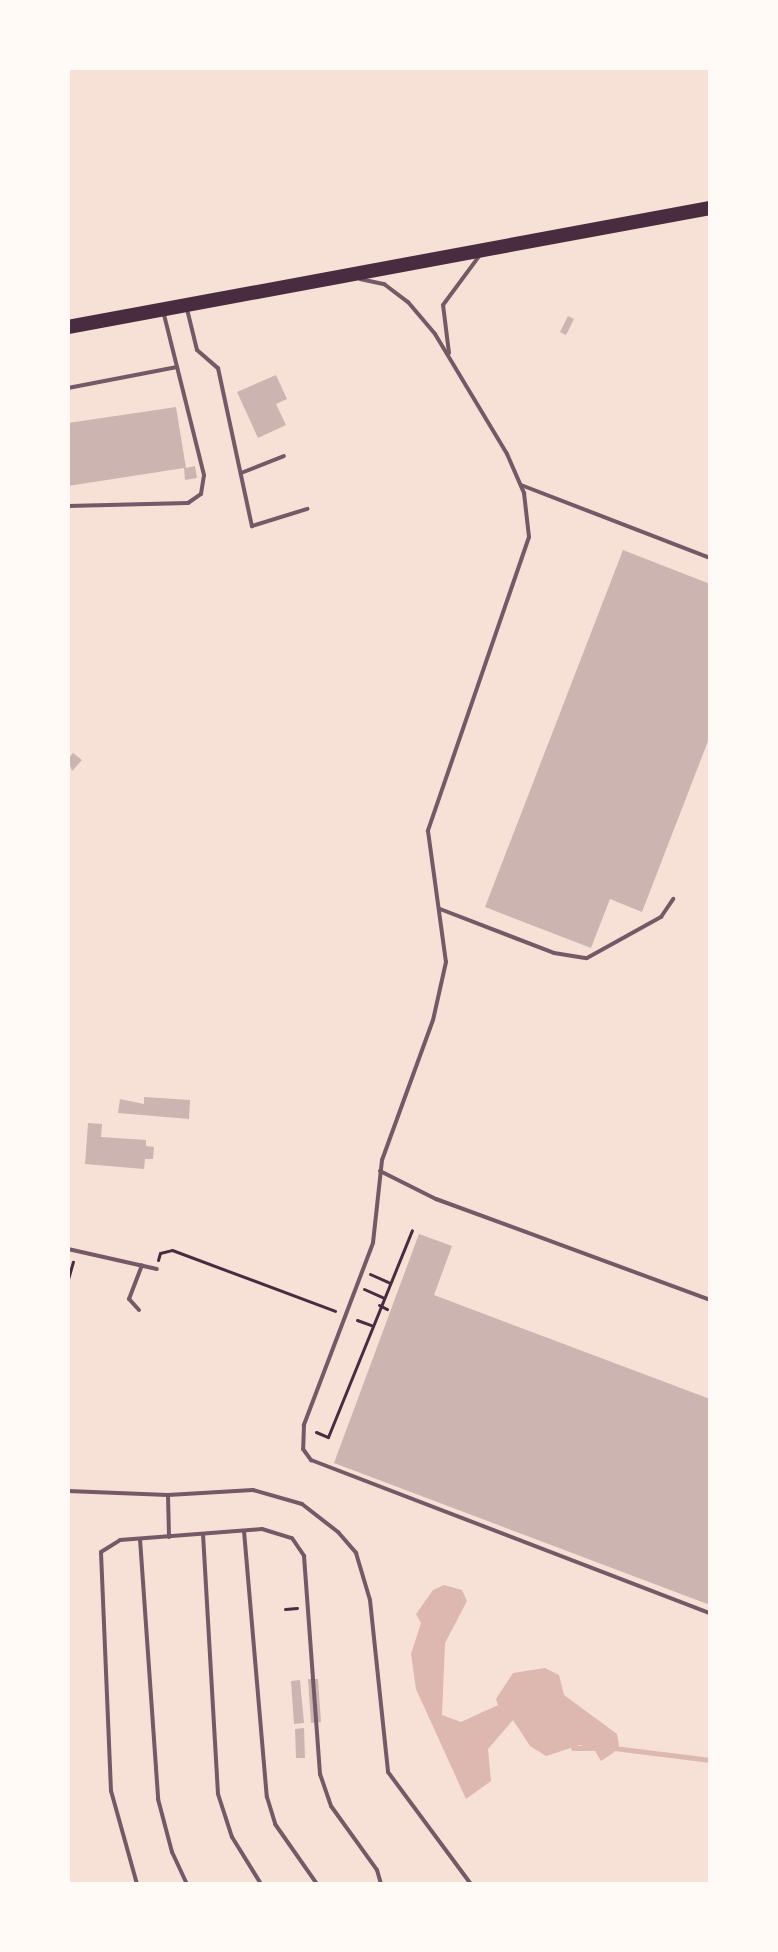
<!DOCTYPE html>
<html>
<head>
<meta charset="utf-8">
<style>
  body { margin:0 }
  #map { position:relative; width:778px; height:1952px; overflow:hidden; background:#f7e1d7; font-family:"Fira Sans Condensed",sans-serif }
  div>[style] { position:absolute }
  .water>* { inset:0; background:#dcb8b0 }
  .stream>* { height:5px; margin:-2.5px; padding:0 2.5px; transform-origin:2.5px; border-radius:2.5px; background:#dcb8b0 }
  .building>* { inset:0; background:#ccb4b1 }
  .path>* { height:3px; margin:-1.5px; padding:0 1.5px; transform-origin:1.5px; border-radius:1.5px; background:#4a2c40 }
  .service>* { height:4px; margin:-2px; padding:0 2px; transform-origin:2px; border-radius:2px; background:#755966 }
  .primary>* { height:14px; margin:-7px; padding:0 7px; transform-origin:7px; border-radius:7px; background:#4a2c40 }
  span { translate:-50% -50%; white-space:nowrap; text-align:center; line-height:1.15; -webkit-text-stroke:6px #fffaf5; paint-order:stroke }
  .frame { position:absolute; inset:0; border:70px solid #fffaf5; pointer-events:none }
</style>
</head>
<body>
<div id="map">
  <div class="water">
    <div style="clip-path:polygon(444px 1585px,462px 1590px,467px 1601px,445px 1643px,442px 1715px,461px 1722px,498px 1705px,496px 1699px,513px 1673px,545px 1668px,559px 1675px,564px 1695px,617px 1734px,619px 1745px,613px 1753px,601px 1761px,595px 1751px,580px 1745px,546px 1756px,530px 1746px,513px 1720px,488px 1749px,491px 1781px,466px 1799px,416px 1689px,411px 1654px,421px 1623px,416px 1614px,433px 1590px)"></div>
  </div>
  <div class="stream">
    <div style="left:573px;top:1748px;width:19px"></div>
    <div style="left:614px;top:1748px;width:97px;rotate:7.1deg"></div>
  </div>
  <div class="building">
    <div style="clip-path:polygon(568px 316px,574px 319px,566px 335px,560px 332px)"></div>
    <div style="clip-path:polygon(276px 375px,287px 399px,276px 404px,286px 425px,258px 438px,237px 392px)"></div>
    <div style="clip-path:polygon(176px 407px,186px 468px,195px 466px,197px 478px,185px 480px,184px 468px,68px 486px,68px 423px)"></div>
    <div style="clip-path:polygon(623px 550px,710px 584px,710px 736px,642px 912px,610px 899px,591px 948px,485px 907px)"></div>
    <div style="clip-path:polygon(73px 753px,82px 760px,72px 771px,68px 759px)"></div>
    <div style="clip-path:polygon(144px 1097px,190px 1100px,189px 1119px,118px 1113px,120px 1099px,144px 1104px)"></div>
    <div style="clip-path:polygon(88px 1123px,102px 1124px,101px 1137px,146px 1140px,146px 1146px,154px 1147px,153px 1159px,145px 1159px,144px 1169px,85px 1164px)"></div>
    <div style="clip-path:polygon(419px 1234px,452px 1246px,434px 1295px,710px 1399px,710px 1605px,334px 1463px)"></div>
    <div style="clip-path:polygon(308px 1679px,318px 1679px,321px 1722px,311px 1723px)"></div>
    <div style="clip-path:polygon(300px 1680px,304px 1723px,294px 1724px,291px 1681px)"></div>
    <div style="clip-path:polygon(304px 1728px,305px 1758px,296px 1758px,295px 1729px)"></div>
  </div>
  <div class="path">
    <div style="left:158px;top:1260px;width:7px;rotate:-74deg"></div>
    <div style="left:160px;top:1253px;width:12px;rotate:-14deg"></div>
    <div style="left:172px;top:1250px;width:174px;rotate:20.5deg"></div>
    <div style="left:370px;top:1274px;width:20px;rotate:24deg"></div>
    <div style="left:68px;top:1279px;width:18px;rotate:-74deg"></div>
    <div style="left:364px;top:1289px;width:20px;rotate:24deg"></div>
    <div style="left:379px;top:1305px;width:9px;rotate:27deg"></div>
    <div style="left:357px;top:1320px;width:15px;rotate:20deg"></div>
    <div style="left:316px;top:1432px;width:13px;rotate:23deg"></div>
    <div style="left:328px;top:1437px;width:223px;rotate:-67.9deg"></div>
    <div style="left:285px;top:1609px;width:12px;rotate:-5deg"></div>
  </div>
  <div class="service">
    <div style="left:360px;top:279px;width:25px;rotate:12deg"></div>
    <div style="left:384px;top:284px;width:30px;rotate:37deg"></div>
    <div style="left:408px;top:302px;width:42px;rotate:49.8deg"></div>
    <div style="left:435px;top:334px;width:140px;rotate:59deg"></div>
    <div style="left:507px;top:454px;width:43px;rotate:66.4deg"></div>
    <div style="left:524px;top:493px;width:44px;rotate:83.5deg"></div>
    <div style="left:529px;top:537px;width:311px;rotate:109deg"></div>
    <div style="left:428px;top:831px;width:132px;rotate:82.2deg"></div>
    <div style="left:446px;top:962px;width:59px;rotate:102.6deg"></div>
    <div style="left:433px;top:1020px;width:149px;rotate:110deg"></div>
    <div style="left:382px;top:1160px;width:83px;rotate:96.2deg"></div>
    <div style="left:373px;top:1243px;width:195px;rotate:110.8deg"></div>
    <div style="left:304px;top:1425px;width:24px;rotate:92deg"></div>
    <div style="left:303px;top:1449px;width:14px;rotate:54deg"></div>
    <div style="left:311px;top:1460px;width:427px;rotate:21deg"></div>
    <div style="left:187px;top:309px;width:42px;rotate:76.3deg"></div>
    <div style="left:197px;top:350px;width:28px;rotate:41deg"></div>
    <div style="left:218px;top:368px;width:162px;rotate:77.9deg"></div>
    <div style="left:252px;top:526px;width:58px;rotate:-17.2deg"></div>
    <div style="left:449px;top:353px;width:48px;rotate:-97.1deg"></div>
    <div style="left:443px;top:305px;width:62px;rotate:-53.5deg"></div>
    <div style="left:68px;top:388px;width:111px;rotate:-10.9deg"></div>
    <div style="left:241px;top:473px;width:46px;rotate:-21.6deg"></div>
    <div style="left:521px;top:485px;width:203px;rotate:21.1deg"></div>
    <div style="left:68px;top:506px;width:120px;rotate:-1.4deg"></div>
    <div style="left:188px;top:503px;width:16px;rotate:-35deg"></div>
    <div style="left:201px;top:494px;width:19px;rotate:-81deg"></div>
    <div style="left:204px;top:475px;width:165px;rotate:-104deg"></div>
    <div style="left:440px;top:909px;width:122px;rotate:21.1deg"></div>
    <div style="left:554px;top:953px;width:33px;rotate:9deg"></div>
    <div style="left:587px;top:958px;width:85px;rotate:-29deg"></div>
    <div style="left:661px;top:917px;width:22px;rotate:-56deg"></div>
    <div style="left:380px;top:1171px;width:63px;rotate:26.6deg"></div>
    <div style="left:436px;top:1199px;width:292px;rotate:20.2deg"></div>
    <div style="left:68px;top:1249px;width:91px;rotate:12.7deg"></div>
    <div style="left:139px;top:1310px;width:15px;rotate:-132deg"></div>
    <div style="left:129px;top:1299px;width:36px;rotate:-69deg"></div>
    <div style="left:68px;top:1491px;width:100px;rotate:2.3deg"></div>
    <div style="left:168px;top:1495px;width:85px;rotate:-3.4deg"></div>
    <div style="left:253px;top:1490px;width:51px;rotate:15.9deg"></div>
    <div style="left:302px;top:1504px;width:46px;rotate:37.9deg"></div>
    <div style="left:338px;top:1532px;width:28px;rotate:49deg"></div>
    <div style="left:356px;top:1553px;width:49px;rotate:73.4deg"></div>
    <div style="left:370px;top:1600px;width:173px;rotate:84deg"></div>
    <div style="left:388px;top:1772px;width:139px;rotate:53.5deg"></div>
    <div style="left:168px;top:1495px;width:42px;rotate:88.6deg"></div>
    <div style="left:244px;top:1531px;width:267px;rotate:85.1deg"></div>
    <div style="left:267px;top:1797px;width:28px;rotate:73deg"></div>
    <div style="left:275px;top:1824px;width:73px;rotate:55deg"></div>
    <div style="left:203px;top:1534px;width:260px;rotate:86.7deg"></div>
    <div style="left:218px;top:1794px;width:45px;rotate:72deg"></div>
    <div style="left:232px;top:1837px;width:55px;rotate:58.3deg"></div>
    <div style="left:140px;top:1539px;width:261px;rotate:86deg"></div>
    <div style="left:158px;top:1799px;width:55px;rotate:75.2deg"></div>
    <div style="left:172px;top:1852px;width:35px;rotate:65deg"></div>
    <div style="left:137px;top:1884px;width:97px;rotate:-105.6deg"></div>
    <div style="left:111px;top:1791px;width:239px;rotate:-92.4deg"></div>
    <div style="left:101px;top:1552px;width:22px;rotate:-32deg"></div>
    <div style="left:120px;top:1540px;width:142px;rotate:-4.4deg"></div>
    <div style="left:262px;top:1529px;width:31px;rotate:17deg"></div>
    <div style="left:292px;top:1538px;width:22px;rotate:56deg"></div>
    <div style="left:304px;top:1556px;width:219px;rotate:85.8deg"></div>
    <div style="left:320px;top:1774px;width:34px;rotate:71deg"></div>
    <div style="left:331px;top:1806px;width:79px;rotate:54.3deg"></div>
    <div style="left:377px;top:1870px;width:15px;rotate:74deg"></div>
  </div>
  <div class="primary">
    <div style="left:68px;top:327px;width:653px;rotate:-10.5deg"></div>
  </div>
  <div class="frame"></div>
</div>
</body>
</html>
